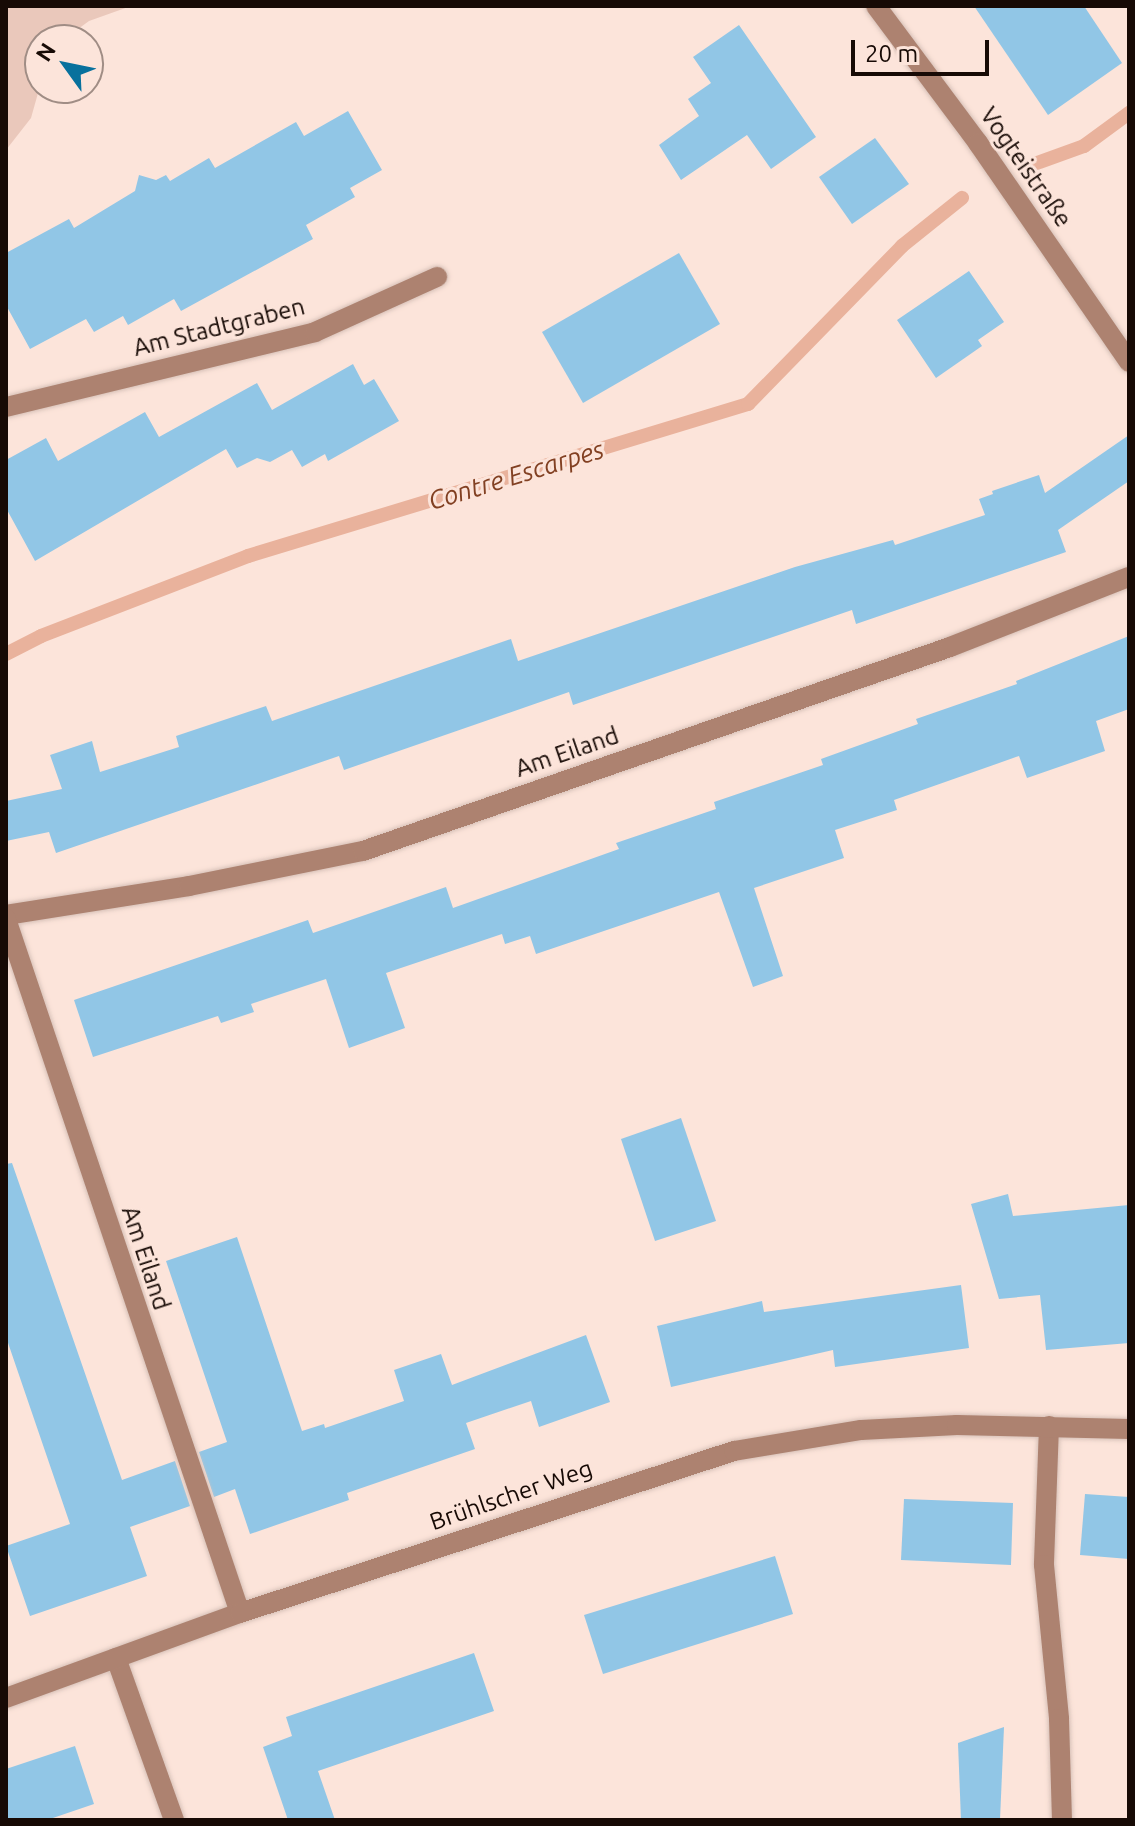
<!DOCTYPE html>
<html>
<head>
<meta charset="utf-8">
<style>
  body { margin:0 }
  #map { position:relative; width:1135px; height:1826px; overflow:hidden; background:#fce4da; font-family:Ubuntu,sans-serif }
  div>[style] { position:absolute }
  .green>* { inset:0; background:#eac8bb }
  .stream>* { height:14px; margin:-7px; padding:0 7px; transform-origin:7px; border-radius:7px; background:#e9b29c }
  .building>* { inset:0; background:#91c6e6 }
  .roads { filter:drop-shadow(0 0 2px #d7c1b8) drop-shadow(0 0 2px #d7c1b8) }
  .minor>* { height:20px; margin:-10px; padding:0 10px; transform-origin:10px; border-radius:10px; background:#ad8270 }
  span { translate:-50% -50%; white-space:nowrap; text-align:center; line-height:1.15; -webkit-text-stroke:6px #fce4da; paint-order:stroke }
  .street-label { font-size:24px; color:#170a05 }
  .water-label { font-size:26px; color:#824022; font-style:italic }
  .frame { position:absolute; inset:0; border:8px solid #170a05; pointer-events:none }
  .north { position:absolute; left:24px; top:24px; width:80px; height:80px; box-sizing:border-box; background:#fce4da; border:2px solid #a08d85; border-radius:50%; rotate:303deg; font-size:22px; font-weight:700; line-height:32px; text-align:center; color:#170a05 }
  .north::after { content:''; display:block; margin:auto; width:28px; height:36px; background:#08719d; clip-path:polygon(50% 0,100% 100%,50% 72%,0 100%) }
  .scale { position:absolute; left:851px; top:40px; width:138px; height:36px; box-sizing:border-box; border:4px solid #170a05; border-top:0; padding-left:10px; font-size:24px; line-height:28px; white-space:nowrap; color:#170a05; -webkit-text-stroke:6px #fce4da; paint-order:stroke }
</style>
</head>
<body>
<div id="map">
  <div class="green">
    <div style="clip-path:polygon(6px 6px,131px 6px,89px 21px,63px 40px,40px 40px,40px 86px,31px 118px,6px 150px)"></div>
  </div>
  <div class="stream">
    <div style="left:1037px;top:163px;width:50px;rotate:-19.9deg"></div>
    <div style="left:1084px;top:146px;width:56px;rotate:-36.3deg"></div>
    <div style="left:6px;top:654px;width:39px;rotate:-27deg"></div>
    <div style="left:41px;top:636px;width:222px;rotate:-21.1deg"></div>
    <div style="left:248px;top:556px;width:523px;rotate:-16.91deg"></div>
    <div style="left:748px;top:404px;width:221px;rotate:-45.7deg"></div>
    <div style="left:902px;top:246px;width:77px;rotate:-38.7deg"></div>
  </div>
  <div class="building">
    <div style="clip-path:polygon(974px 6px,1084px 6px,1122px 63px,1048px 115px)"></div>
    <div style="clip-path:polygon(739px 25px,816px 137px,771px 169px,747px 135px,681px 180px,659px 145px,699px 116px,688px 99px,711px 83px,693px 57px)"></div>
    <div style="clip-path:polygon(348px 111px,382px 170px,350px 188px,355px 197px,306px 225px,313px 239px,181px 311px,174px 299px,128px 325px,123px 316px,94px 332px,86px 319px,30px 349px,6px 305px,6px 253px,69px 219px,74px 228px,135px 191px,139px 175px,156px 180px,166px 175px,170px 181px,209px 158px,215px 168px,296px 122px,304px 136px)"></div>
    <div style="clip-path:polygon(875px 138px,909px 184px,852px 224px,819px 177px)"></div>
    <div style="clip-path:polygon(679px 253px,720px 324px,583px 403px,542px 332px)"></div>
    <div style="clip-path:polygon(969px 271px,1004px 322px,978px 340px,982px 346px,936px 378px,897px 320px)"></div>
    <div style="clip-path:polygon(353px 364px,364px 385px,374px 379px,399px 421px,328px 461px,325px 454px,302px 467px,292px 450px,270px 462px,257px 458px,237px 468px,226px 449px,35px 561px,6px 508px,6px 460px,46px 438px,58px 461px,145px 412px,159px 437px,257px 383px,272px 410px)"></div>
    <div style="clip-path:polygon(1129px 435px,1129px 481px,1058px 530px,1066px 552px,856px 624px,852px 610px,573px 705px,569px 692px,344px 770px,339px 756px,56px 853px,49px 832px,6px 841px,6px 801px,62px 789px,50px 755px,92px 741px,100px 772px,179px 747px,176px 736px,266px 706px,272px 721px,511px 639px,518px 661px,795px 567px,893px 540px,895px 545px,985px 515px,979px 499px,993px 494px,992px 491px,1039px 475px,1045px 493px)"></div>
    <div style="clip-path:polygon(1129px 636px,1129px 709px,1096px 721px,1105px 751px,1027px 778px,1019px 756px,894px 800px,897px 810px,835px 830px,844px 858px,754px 888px,783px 976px,753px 987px,719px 892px,536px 954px,530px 936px,505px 944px,502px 934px,386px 973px,405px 1028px,349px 1048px,326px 979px,251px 1004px,254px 1012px,221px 1023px,218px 1016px,93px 1057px,74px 1000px,308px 920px,313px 933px,446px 887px,453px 908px,619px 849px,616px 843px,716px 809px,714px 802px,823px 765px,821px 759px,918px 724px,916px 719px,1017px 684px,1016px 681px)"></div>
    <div style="clip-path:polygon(681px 1118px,716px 1221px,655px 1241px,621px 1139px)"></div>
    <div style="clip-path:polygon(12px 1163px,122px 1480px,175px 1461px,190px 1506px,130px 1527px,147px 1576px,30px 1616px,6px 1546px,70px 1524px,6px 1337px,6px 1164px)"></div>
    <div style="clip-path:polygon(1008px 1194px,1013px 1216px,1129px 1205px,1129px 1343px,1046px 1350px,1040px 1295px,999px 1299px,971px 1204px)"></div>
    <div style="clip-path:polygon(237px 1237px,302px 1431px,324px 1424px,325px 1428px,404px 1401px,394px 1370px,441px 1354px,452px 1385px,586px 1335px,610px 1402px,539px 1427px,531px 1401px,466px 1423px,475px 1449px,347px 1493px,349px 1500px,250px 1534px,235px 1489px,214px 1497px,199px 1452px,227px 1442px,166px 1261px)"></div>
    <div style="clip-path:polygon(961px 1285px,969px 1348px,835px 1367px,833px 1350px,671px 1387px,657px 1326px,762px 1301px,764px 1312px)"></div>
    <div style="clip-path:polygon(1085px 1494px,1129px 1497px,1129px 1559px,1080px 1555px)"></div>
    <div style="clip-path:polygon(904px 1499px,1013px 1503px,1011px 1565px,901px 1560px)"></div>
    <div style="clip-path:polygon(775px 1556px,793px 1614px,603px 1674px,584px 1615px)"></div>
    <div style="clip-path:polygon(474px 1653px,494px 1711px,318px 1771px,335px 1820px,288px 1820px,263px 1747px,292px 1736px,286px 1717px)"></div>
    <div style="clip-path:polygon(1004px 1727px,1000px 1820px,961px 1820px,958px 1743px)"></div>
    <div style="clip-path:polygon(75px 1746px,94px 1804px,47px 1820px,6px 1820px,6px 1769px)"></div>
  </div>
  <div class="roads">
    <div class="minor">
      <div style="left:876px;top:6px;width:171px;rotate:53.3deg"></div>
      <div style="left:978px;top:143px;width:266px;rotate:55.4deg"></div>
      <div style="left:6px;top:407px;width:318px;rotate:-13.6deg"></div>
      <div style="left:315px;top:332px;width:134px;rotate:-24.3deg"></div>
      <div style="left:6px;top:915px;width:185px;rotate:-9deg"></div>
      <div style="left:189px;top:886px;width:177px;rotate:-11.4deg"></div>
      <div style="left:363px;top:851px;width:621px;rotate:-19.16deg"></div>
      <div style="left:950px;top:647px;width:192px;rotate:-21.4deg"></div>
      <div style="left:6px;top:919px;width:732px;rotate:71.37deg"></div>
      <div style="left:1049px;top:1426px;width:139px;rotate:92.1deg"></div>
      <div style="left:1044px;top:1565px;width:155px;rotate:84.4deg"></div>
      <div style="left:1059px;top:1719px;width:101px;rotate:88.3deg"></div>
      <div style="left:116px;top:1658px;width:172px;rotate:70.3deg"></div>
      <div style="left:6px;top:1698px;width:249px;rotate:-20deg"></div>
      <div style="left:240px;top:1613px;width:520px;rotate:-18.16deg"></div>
      <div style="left:734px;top:1451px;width:129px;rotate:-9.4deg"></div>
      <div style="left:861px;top:1430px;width:96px;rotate:-3deg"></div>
      <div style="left:957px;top:1425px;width:172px;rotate:1.3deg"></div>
    </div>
  </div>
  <div class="street-label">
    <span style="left:1026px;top:167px;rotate:55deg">Vogteistraße</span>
    <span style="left:219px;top:327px;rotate:-14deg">Am Stadtgraben</span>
    <span style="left:567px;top:752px;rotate:-19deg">Am Eiland</span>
    <span style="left:146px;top:1258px;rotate:72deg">Am Eiland</span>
    <span style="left:511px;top:1495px;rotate:-19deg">Brühlscher Weg</span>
  </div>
  <div class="water-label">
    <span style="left:516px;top:475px;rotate:-17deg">Contre Escarpes</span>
  </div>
  <div class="frame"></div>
  <div class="north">N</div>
  <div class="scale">20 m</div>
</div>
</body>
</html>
